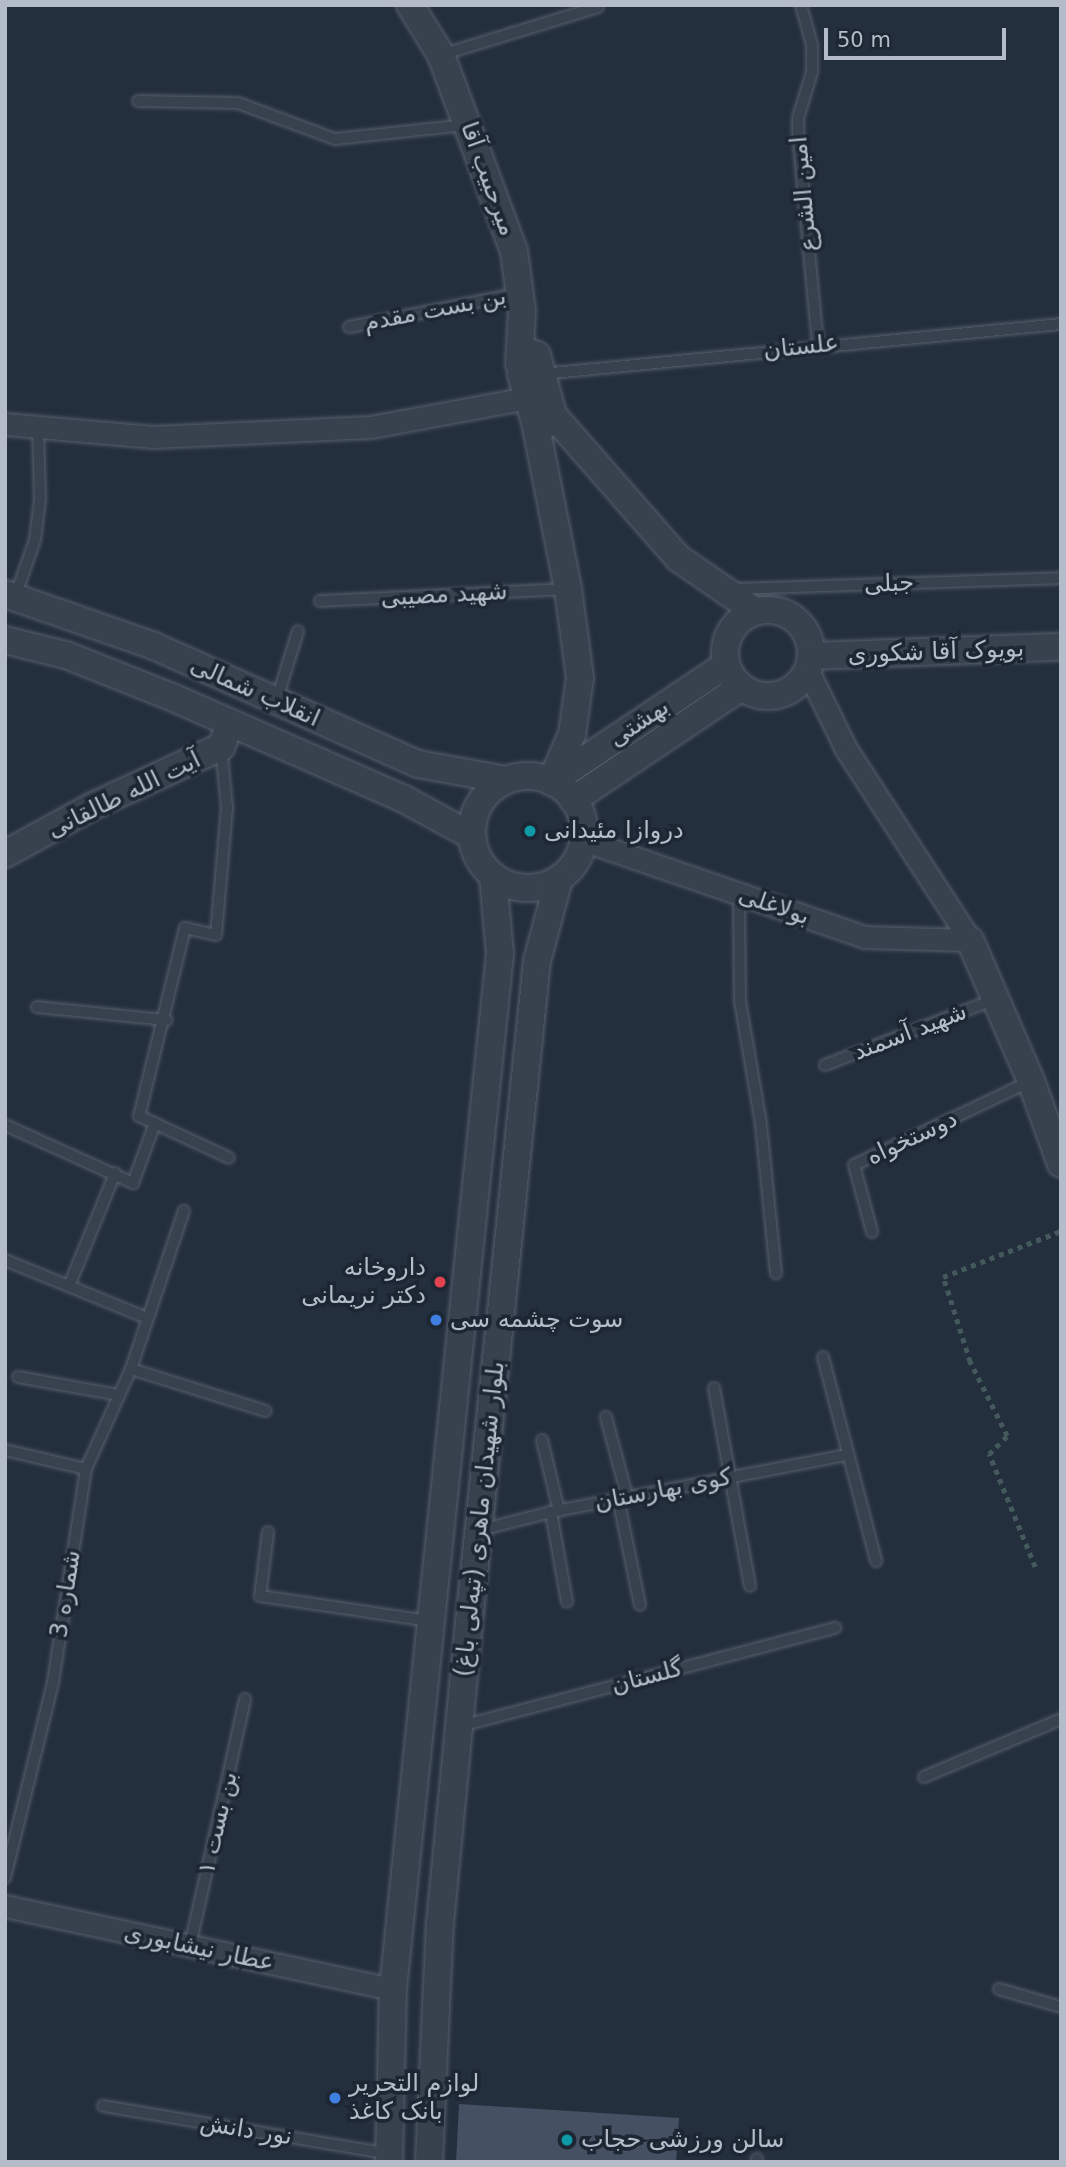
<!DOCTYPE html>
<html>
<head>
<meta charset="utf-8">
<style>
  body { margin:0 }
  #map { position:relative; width:1066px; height:2167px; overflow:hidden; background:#242f3e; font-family:"DejaVu Sans","Noto Naskh Arabic",sans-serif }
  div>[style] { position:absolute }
  .building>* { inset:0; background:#455162 }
  .path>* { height:4.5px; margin-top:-2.25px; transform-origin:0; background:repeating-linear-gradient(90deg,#44595c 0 5px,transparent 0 10px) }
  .roads { filter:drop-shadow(0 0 2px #565f6c) drop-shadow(0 0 2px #565f6c) }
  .service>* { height:10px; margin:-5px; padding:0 5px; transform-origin:5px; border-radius:5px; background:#38414e }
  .minor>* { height:21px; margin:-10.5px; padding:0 10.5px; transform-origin:10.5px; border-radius:10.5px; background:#38414e }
  .tertiary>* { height:26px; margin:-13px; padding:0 13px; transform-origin:13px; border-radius:13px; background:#38414e }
  .tertiary>.ring { margin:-13px; padding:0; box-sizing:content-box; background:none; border:26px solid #38414e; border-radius:50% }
  .dots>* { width:19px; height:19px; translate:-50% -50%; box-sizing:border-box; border:4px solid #1d2633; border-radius:50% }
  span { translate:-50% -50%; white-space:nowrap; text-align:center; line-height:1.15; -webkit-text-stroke:7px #1d2633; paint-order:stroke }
  .street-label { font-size:24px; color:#b4bcc9 }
  .poi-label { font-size:24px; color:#b4bcc9 }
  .left { translate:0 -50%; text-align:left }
  .right { translate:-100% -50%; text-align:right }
  .frame { position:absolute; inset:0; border:7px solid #b4bcc9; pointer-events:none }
  .scale { position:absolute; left:824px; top:28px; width:182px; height:32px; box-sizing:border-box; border:4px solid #b4bcc9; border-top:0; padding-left:9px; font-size:21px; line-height:24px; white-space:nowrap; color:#b4bcc9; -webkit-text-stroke:5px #1d2633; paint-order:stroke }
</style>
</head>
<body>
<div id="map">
  <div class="building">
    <div style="clip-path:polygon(459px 2104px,679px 2118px,676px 2162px,456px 2162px)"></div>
  </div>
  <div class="path">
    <div style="left:1035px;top:1567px;width:122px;rotate:-112.2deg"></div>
    <div style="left:989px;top:1454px;width:25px;rotate:-45deg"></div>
    <div style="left:1007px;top:1436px;width:83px;rotate:-116.6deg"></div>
    <div style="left:970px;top:1362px;width:89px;rotate:-107.6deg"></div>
    <div style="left:943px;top:1277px;width:127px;rotate:-21.3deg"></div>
  </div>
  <div class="roads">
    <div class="service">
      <div style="left:801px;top:5px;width:41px;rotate:74.6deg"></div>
      <div style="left:812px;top:45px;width:27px;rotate:90deg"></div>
      <div style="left:812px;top:72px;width:48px;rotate:106.9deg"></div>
      <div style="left:798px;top:118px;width:16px;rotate:90deg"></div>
      <div style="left:798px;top:134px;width:212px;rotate:84.6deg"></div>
      <div style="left:441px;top:55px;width:164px;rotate:-17deg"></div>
      <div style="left:138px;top:101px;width:100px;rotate:1.1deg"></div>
      <div style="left:238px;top:103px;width:103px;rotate:20.4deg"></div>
      <div style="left:335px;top:139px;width:133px;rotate:-6.1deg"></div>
      <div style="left:349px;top:327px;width:174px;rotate:-11.2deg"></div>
      <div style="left:542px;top:374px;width:521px;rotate:-5.5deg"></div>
      <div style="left:731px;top:589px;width:330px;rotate:-1.9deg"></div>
      <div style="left:15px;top:597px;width:60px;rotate:-70.7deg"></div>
      <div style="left:35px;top:540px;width:41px;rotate:-83deg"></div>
      <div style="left:40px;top:499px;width:72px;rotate:-91.6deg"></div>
      <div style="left:320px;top:601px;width:248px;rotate:-2.8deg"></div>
      <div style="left:277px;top:699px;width:71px;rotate:-72.8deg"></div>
      <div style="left:221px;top:747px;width:60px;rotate:84.3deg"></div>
      <div style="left:227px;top:807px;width:128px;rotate:94.9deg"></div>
      <div style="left:216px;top:935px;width:32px;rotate:-167deg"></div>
      <div style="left:185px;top:928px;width:194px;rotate:103.7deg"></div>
      <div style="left:139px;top:1116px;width:99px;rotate:25deg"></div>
      <div style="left:739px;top:894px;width:107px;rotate:89.5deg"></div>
      <div style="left:740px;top:1001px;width:125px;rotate:80.3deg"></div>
      <div style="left:761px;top:1124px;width:150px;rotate:84.3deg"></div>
      <div style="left:37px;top:1007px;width:130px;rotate:5.8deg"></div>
      <div style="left:825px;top:1065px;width:182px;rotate:-21.2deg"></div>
      <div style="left:5px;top:1125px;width:141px;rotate:24.4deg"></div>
      <div style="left:133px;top:1183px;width:64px;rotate:-69.9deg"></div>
      <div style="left:872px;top:1232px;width:69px;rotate:-105deg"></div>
      <div style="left:854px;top:1165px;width:196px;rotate:-25.4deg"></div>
      <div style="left:5px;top:1260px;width:153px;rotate:22.2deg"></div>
      <div style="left:69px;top:1286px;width:122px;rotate:-67.8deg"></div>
      <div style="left:823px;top:1357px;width:211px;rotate:75.4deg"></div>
      <div style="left:131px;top:1369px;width:141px;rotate:17.3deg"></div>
      <div style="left:18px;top:1377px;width:103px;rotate:10.1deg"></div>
      <div style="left:714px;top:1388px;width:201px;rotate:79.7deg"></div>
      <div style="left:606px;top:1417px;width:82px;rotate:75.1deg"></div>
      <div style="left:542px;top:1440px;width:73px;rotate:76.5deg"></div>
      <div style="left:5px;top:1450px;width:83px;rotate:13.2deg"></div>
      <div style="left:618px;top:1498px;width:109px;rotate:78.4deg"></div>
      <div style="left:551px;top:1512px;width:91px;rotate:79.9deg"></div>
      <div style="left:480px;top:1530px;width:73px;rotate:-14.2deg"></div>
      <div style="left:551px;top:1512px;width:302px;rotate:-10.9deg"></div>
      <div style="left:268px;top:1532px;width:64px;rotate:97.1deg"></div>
      <div style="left:260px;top:1596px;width:172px;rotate:8.4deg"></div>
      <div style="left:461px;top:1726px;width:387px;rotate:-14.7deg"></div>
      <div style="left:924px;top:1777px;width:149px;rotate:-22.9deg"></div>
      <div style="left:5px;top:1878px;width:202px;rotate:-76.2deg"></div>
      <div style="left:53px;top:1682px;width:216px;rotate:-81.2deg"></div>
      <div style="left:86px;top:1469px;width:110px;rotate:-65.8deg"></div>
      <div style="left:131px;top:1369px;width:167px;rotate:-71.5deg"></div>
      <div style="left:190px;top:1946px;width:253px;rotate:-77.4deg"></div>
      <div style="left:999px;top:1989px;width:65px;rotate:16.2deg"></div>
      <div style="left:103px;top:2106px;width:290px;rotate:9.5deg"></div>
      <div style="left:757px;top:2162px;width:3px;rotate:-90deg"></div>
    </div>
    <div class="minor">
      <div style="left:5px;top:424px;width:149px;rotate:5deg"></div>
      <div style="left:153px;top:437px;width:218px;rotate:-2.6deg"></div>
      <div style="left:371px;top:427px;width:160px;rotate:-10.5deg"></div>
      <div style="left:807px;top:669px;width:89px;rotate:64deg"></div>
      <div style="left:846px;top:749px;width:228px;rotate:57deg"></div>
      <div style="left:583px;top:840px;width:297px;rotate:19deg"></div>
      <div style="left:864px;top:937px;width:106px;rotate:1.6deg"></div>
      <div style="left:5px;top:1906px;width:397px;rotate:12.1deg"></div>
    </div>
    <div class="tertiary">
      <div style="left:410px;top:5px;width:59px;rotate:58.2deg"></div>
      <div style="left:441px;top:55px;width:209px;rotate:69.6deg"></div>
      <div style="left:514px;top:251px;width:61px;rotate:82.4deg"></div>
      <div style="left:522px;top:311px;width:53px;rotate:93.2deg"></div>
      <div style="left:528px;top:352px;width:9px;rotate:18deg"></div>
      <div style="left:537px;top:355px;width:62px;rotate:75.1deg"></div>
      <div style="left:553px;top:415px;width:13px;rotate:129deg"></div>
      <div style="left:545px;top:425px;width:10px;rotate:-163deg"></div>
      <div style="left:535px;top:422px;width:50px;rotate:-106.3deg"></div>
      <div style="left:521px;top:374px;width:19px;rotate:-87deg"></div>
      <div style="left:522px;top:355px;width:7px;rotate:-27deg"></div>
      <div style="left:553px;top:415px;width:190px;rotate:48.8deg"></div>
      <div style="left:678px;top:558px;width:93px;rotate:34.5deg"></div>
      <div style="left:535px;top:422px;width:170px;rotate:78.8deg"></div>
      <div style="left:568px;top:589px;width:90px;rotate:82.3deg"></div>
      <div style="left:580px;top:678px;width:57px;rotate:98.1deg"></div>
      <div style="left:572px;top:734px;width:52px;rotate:113.6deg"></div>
      <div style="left:5px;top:594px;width:158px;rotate:19.2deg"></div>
      <div style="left:154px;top:646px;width:289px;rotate:24.1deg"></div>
      <div style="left:418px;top:764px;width:90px;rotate:10.2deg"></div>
      <div class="ring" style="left:725px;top:610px;width:60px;height:60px"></div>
      <div style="left:5px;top:640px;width:63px;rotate:13.8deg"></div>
      <div style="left:66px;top:655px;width:116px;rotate:21.7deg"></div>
      <div style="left:174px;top:698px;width:249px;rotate:23.7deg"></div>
      <div style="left:402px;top:798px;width:80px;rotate:28.5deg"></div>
      <div style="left:811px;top:656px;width:250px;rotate:-2.1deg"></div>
      <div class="ring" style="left:472px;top:776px;width:86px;height:86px"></div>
      <div style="left:551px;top:782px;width:211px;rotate:-33.8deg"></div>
      <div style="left:573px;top:800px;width:202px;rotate:-33.9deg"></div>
      <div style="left:5px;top:854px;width:102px;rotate:-28.6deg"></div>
      <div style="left:95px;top:805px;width:139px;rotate:-24.7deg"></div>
      <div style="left:221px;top:747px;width:24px;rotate:-68deg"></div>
      <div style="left:970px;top:940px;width:154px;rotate:66.6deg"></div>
      <div style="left:1031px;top:1081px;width:88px;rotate:70.1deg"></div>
      <div style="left:389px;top:2162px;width:173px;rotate:-88.7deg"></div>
      <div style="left:393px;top:1989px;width:1041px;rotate:-84.1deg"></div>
      <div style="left:500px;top:954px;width:77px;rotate:-95.2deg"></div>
      <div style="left:429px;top:2162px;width:238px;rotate:-87.4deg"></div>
      <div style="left:440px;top:1924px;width:302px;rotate:-84.5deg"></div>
      <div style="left:469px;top:1623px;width:665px;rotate:-84.14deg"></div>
      <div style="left:537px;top:961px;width:85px;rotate:-75deg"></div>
    </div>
  </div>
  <div class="dots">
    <div style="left:530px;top:831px;background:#0f9aa8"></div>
    <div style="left:440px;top:1282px;background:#e0444e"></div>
    <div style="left:436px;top:1320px;background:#3f7fe0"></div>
    <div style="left:335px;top:2098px;background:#3f7fe0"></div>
    <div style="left:567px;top:2140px;background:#0f9aa8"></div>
  </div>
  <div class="street-label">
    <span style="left:488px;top:179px;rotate:70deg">میرحبیب آقا</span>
    <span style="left:804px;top:194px;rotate:-95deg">امین الشرع</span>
    <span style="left:435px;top:310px;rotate:-11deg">بن بست مقدم</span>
    <span style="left:801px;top:347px;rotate:-6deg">علستان</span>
    <span style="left:889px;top:584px;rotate:-2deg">جبلی</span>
    <span style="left:444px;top:595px;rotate:-3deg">شهید مصیبی</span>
    <span style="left:936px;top:652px;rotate:-2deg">بویوک آقا شکوری</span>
    <span style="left:255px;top:692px;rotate:24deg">انقلاب شمالی</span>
    <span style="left:639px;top:723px;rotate:-34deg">بهشتی</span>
    <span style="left:124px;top:795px;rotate:-26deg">آیت الله طالقانی</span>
    <span style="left:774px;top:906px;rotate:19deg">بولاغلی</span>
    <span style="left:910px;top:1032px;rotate:-21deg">شهید آسمند</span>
    <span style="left:912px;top:1138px;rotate:-25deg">دوستخواه</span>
    <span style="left:663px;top:1490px;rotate:-11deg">کوی بهارستان</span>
    <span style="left:480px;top:1519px;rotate:-84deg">بلوار شهیدان ماهری (تپه‌لی باغ)</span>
    <span style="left:66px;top:1594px;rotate:-81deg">شماره 3</span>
    <span style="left:647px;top:1677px;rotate:-15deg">گلستان</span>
    <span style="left:218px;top:1823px;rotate:-77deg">بن بست ۱</span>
    <span style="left:199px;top:1948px;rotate:12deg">عطار نیشابوری</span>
    <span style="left:246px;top:2130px;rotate:9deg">نور دانش</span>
  </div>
  <div class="poi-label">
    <span class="left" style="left:544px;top:831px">دروازا مئیدانی</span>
    <span class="right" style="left:426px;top:1282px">داروخانه<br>دكتر نریمانی</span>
    <span class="left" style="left:450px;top:1320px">سوت چشمه سی</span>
    <span class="left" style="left:349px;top:2098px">لوازم التحریر<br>بانک کاغذ</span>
    <span class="left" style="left:581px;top:2140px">سالن ورزشی حجاب</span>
  </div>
  <div class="frame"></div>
  <div class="scale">50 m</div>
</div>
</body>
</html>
